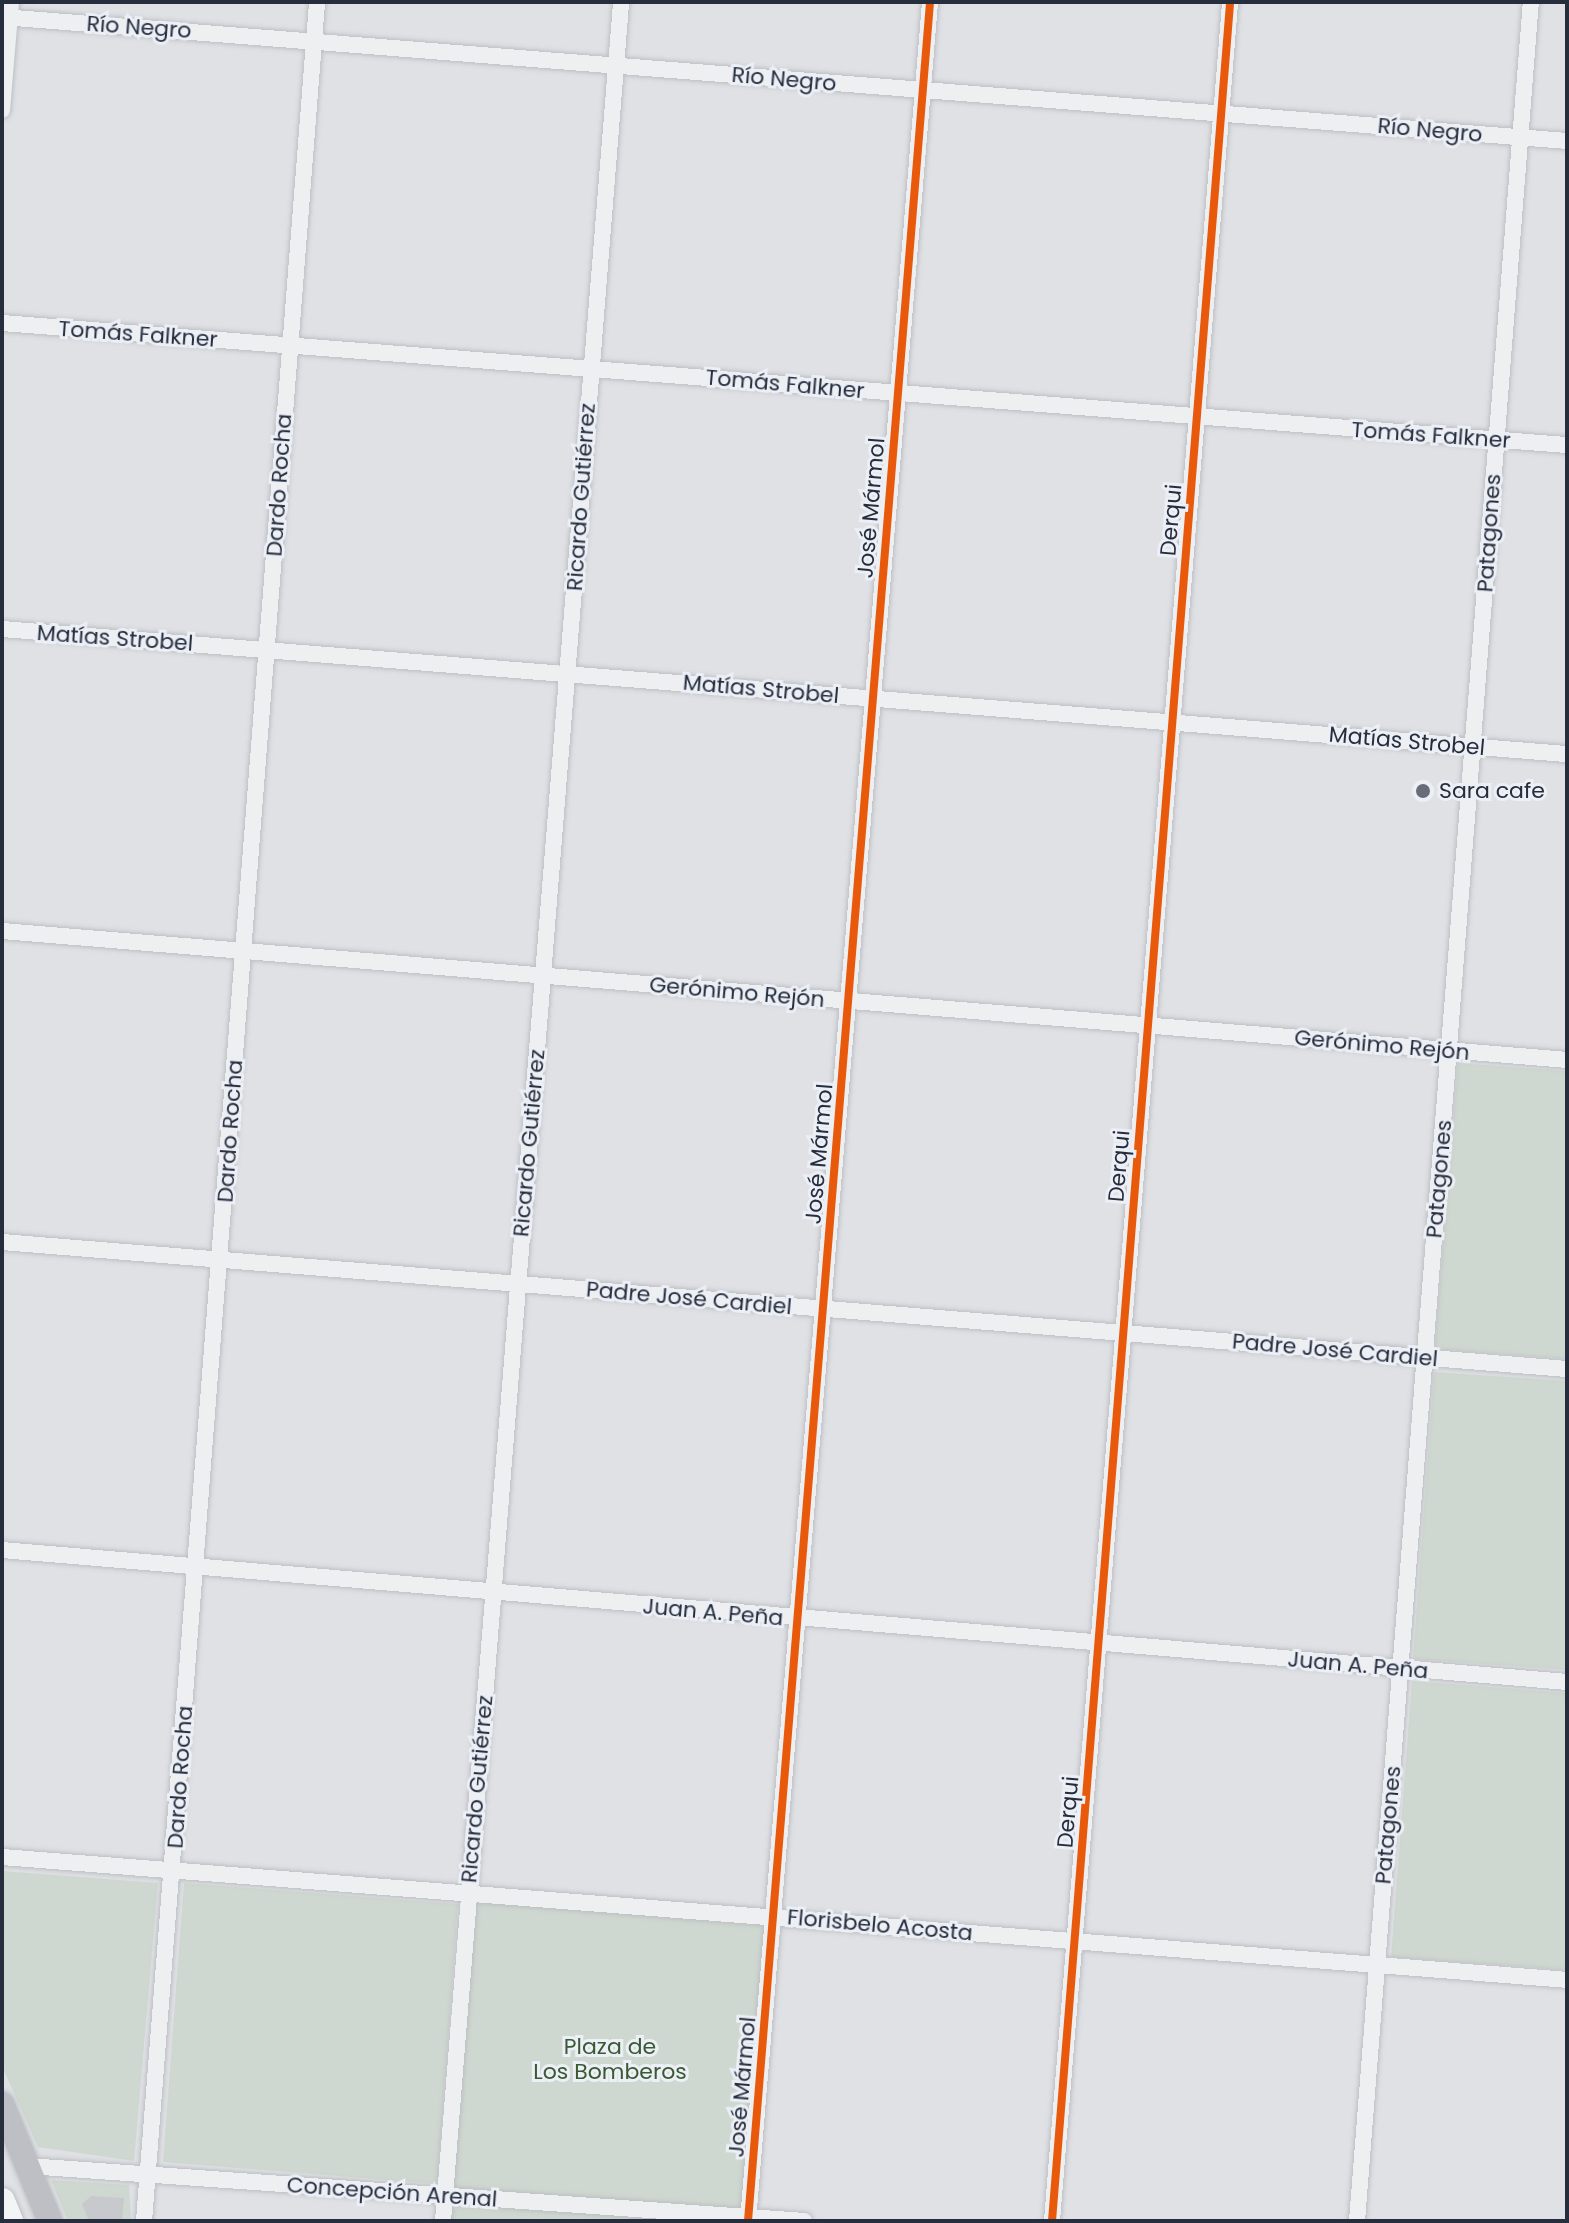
<!DOCTYPE html>
<html>
<head>
<meta charset="utf-8">
<style>
  body { margin:0 }
  #map { position:relative; width:1569px; height:2223px; overflow:hidden; background:#dfe1e5; font-family:Poppins,sans-serif }
  div>[style] { position:absolute }
  .green>* { inset:0; background:#cfd8d0 }
  .building>* { inset:0; background:#c7c9cd }
  .roads { filter:drop-shadow(0 0 2px #bdbfc3) drop-shadow(0 0 2px #bdbfc3) }
  .street>* { height:16px; margin:-8px; padding:0 8px; transform-origin:8px; border-radius:8px; background:#eeeff1 }
  .secondary>* { height:24px; margin:-12px; padding:0 12px; transform-origin:12px; border-radius:12px; background:#bdbfc4 }
  .primary>* { height:26px; margin:-13px; padding:0 13px; transform-origin:13px; border-radius:13px; background:#f3f4f5 }
  .cycleway>* { height:8px; margin:-4px; padding:0 4px; transform-origin:4px; border-radius:4px; background:#e8590c }
  .dots>* { width:22px; height:22px; translate:-50% -50%; box-sizing:border-box; border:4px solid #eceff5; border-radius:50% }
  span { translate:-50% -50%; white-space:nowrap; text-align:center; line-height:1.15; -webkit-text-stroke:6px #eceff5; paint-order:stroke }
  .street-label { font-size:22px; color:#262e3e }
  .poi-label { font-size:22px; color:#262e3e }
  .left { translate:0 -50%; text-align:left }
  .park-label { font-size:22px; color:#395a33 }
  .frame { position:absolute; inset:0; border:4px solid #262e3e; pointer-events:none }
</style>
</head>
<body>
<div id="map">
  <div class="green">
    <div style="clip-path:polygon(1458px 1063px,1567px 1071px,1567px 1359px,1435px 1349px)"></div>
    <div style="clip-path:polygon(1434px 1372px,1567px 1381px,1567px 1670px,1413px 1659px)"></div>
    <div style="clip-path:polygon(1412px 1681px,1567px 1693px,1567px 1970px,1391px 1957px)"></div>
    <div style="clip-path:polygon(2px 1871px,158px 1883px,134px 2161px,38px 2147px,2px 2066px)"></div>
    <div style="clip-path:polygon(184px 1883px,458px 1904px,437px 2184px,163px 2162px)"></div>
    <div style="clip-path:polygon(475px 1896px,771px 1926px,744px 2221px,450px 2221px)"></div>
    <div style="clip-path:polygon(51px 2180px,129px 2185px,131px 2221px,68px 2221px)"></div>
  </div>
  <div class="building">
    <div style="clip-path:polygon(91px 2196px,124px 2198px,122px 2221px,89px 2221px,82px 2204px)"></div>
  </div>
  <div class="roads">
    <div class="street">
      <div style="left:2px;top:17px;width:1570px;rotate:4.53deg"></div>
      <div style="left:2px;top:110px;width:108px;rotate:-85.2deg"></div>
      <div style="left:2px;top:323px;width:1570px;rotate:4.46deg"></div>
      <div style="left:2px;top:629px;width:1570px;rotate:4.57deg"></div>
      <div style="left:2px;top:931px;width:1570px;rotate:4.71deg"></div>
      <div style="left:2px;top:1242px;width:1570px;rotate:4.64deg"></div>
      <div style="left:2px;top:1550px;width:1571px;rotate:4.82deg"></div>
      <div style="left:2px;top:1857px;width:1570px;rotate:4.49deg"></div>
      <div style="left:28px;top:2166px;width:778px;rotate:4.05deg"></div>
      <div style="left:144px;top:2221px;width:2226px;rotate:-85.54deg"></div>
      <div style="left:443px;top:2221px;width:2226px;rotate:-85.41deg"></div>
      <div style="left:748px;top:2221px;width:2226px;rotate:-85.31deg"></div>
      <div style="left:1052px;top:2221px;width:2226px;rotate:-85.41deg"></div>
      <div style="left:1357px;top:2221px;width:2226px;rotate:-85.52deg"></div>
    </div>
    <div class="secondary">
      <div style="left:2px;top:2104px;width:126px;rotate:67.7deg"></div>
    </div>
    <div class="primary">
      <div style="left:2px;top:2201px;width:22px;rotate:68deg"></div>
    </div>
  </div>
  <div class="cycleway">
    <div style="left:748px;top:2221px;width:2226px;rotate:-85.31deg"></div>
    <div style="left:1052px;top:2221px;width:2226px;rotate:-85.41deg"></div>
  </div>
  <div class="dots">
    <div style="left:1423px;top:791px;background:#676d78"></div>
  </div>
  <div class="street-label">
    <span style="left:139px;top:27px;rotate:4deg">Río Negro</span>
    <span style="left:784px;top:79px;rotate:5deg">Río Negro</span>
    <span style="left:1430px;top:130px;rotate:5deg">Río Negro</span>
    <span style="left:138px;top:334px;rotate:4deg">Tomás Falkner</span>
    <span style="left:785px;top:384px;rotate:5deg">Tomás Falkner</span>
    <span style="left:1431px;top:435px;rotate:4deg">Tomás Falkner</span>
    <span style="left:279px;top:485px;rotate:-86deg">Dardo Rocha</span>
    <span style="left:581px;top:497px;rotate:-86deg">Ricardo Gutiérrez</span>
    <span style="left:871px;top:508px;rotate:-85deg">José Mármol</span>
    <span style="left:1171px;top:520px;rotate:-85deg">Derqui</span>
    <span style="left:1489px;top:533px;rotate:-86deg">Patagones</span>
    <span style="left:115px;top:638px;rotate:4deg">Matías Strobel</span>
    <span style="left:761px;top:689px;rotate:5deg">Matías Strobel</span>
    <span style="left:1407px;top:741px;rotate:5deg">Matías Strobel</span>
    <span style="left:737px;top:992px;rotate:5deg">Gerónimo Rejón</span>
    <span style="left:1382px;top:1045px;rotate:5deg">Gerónimo Rejón</span>
    <span style="left:230px;top:1131px;rotate:-86deg">Dardo Rocha</span>
    <span style="left:529px;top:1143px;rotate:-85deg">Ricardo Gutiérrez</span>
    <span style="left:819px;top:1154px;rotate:-85deg">José Mármol</span>
    <span style="left:1119px;top:1166px;rotate:-85deg">Derqui</span>
    <span style="left:1439px;top:1179px;rotate:-85deg">Patagones</span>
    <span style="left:689px;top:1298px;rotate:5deg">Padre José Cardiel</span>
    <span style="left:1335px;top:1350px;rotate:5deg">Padre José Cardiel</span>
    <span style="left:713px;top:1612px;rotate:5deg">Juan A. Peña</span>
    <span style="left:1358px;top:1665px;rotate:5deg">Juan A. Peña</span>
    <span style="left:180px;top:1777px;rotate:-86deg">Dardo Rocha</span>
    <span style="left:477px;top:1789px;rotate:-85deg">Ricardo Gutiérrez</span>
    <span style="left:1068px;top:1812px;rotate:-85deg">Derqui</span>
    <span style="left:1388px;top:1825px;rotate:-85deg">Patagones</span>
    <span style="left:880px;top:1925px;rotate:5deg">Florisbelo Acosta</span>
    <span style="left:742px;top:2087px;rotate:-85deg">José Mármol</span>
    <span style="left:392px;top:2192px;rotate:4deg">Concepción Arenal</span>
  </div>
  <div class="poi-label">
    <span class="left" style="left:1439px;top:791px">Sara cafe</span>
  </div>
  <div class="park-label">
    <span style="left:610px;top:2059px">Plaza de<br>Los Bomberos</span>
  </div>
  <div class="frame"></div>
</div>
</body>
</html>
